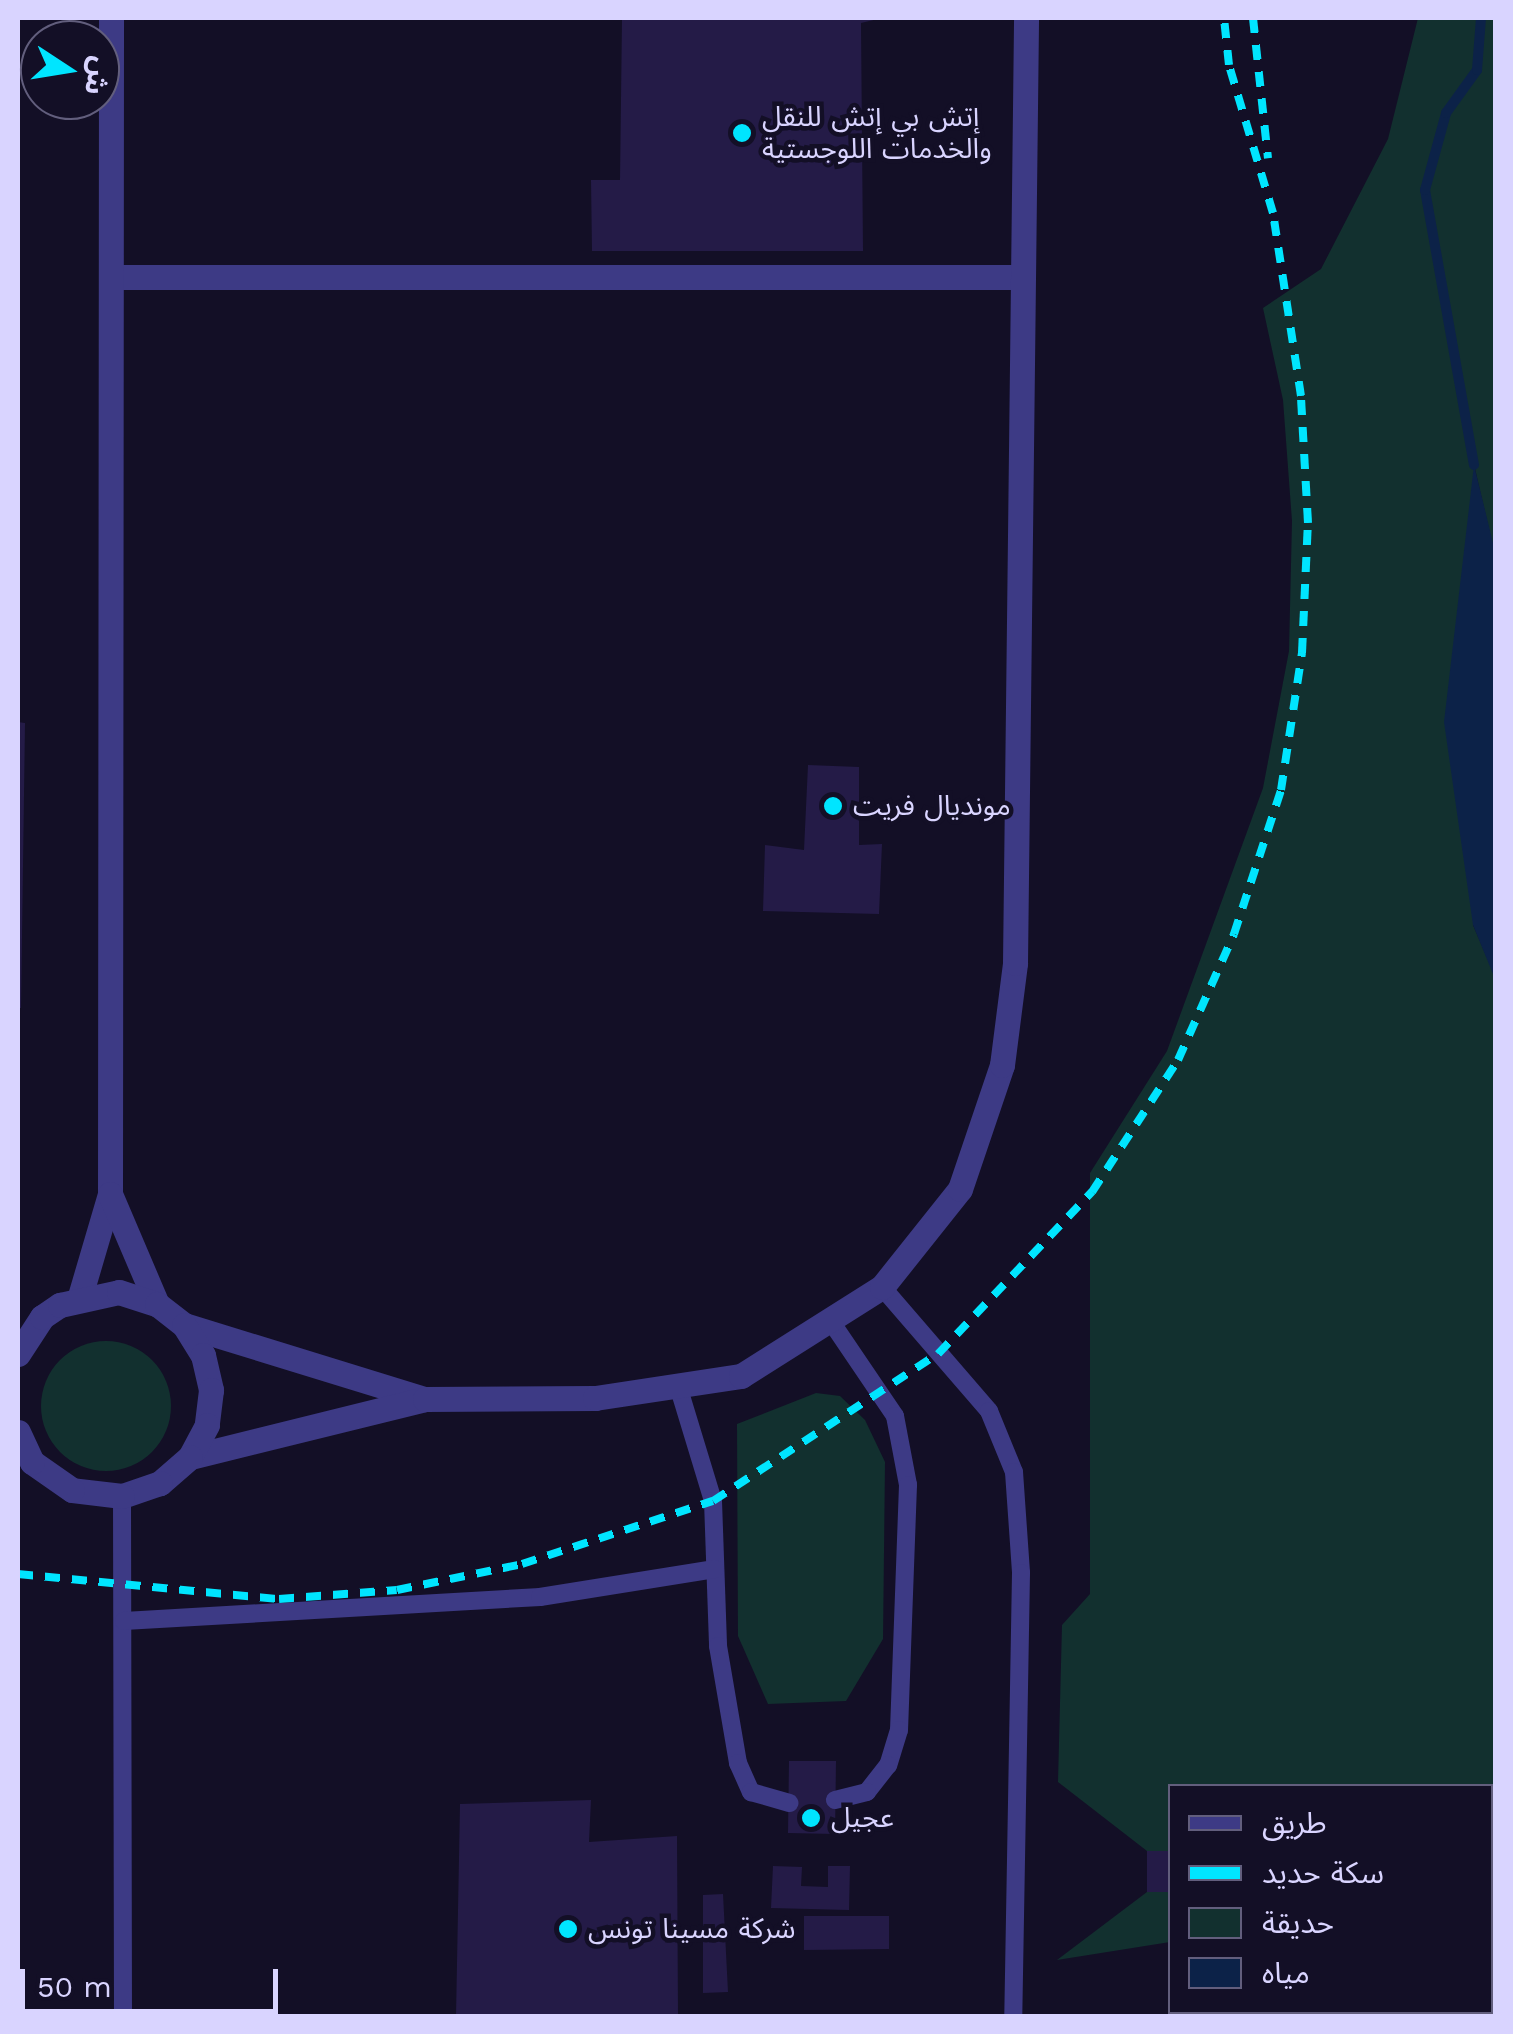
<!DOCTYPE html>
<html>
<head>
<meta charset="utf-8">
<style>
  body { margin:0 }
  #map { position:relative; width:1513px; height:2034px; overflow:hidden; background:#130f26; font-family:"Work Sans","Noto Sans Arabic",sans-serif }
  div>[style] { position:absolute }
  .green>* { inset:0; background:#12302f }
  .round { border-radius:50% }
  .water>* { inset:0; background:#0c2248 }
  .stream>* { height:10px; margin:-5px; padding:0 5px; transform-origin:5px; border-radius:5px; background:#0c2248 }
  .building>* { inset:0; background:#241b47 }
  .lane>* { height:18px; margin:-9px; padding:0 9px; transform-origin:9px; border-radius:9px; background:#3d3a85 }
  .street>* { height:25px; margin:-12.5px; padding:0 12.5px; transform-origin:12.5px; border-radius:12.5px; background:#3d3a85 }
  .rail>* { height:8px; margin-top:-4px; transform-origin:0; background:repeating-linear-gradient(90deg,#00e5ff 0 15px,transparent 0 27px) }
  .dots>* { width:28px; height:28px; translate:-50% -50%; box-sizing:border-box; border:5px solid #130f26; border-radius:50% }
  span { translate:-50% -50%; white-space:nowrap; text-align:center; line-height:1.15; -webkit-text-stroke:9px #130f26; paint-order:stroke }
  .poi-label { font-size:28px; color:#d9d4ff }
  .left { translate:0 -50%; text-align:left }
  .frame { position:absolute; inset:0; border:20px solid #d9d4ff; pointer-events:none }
  .legend { position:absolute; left:1168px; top:1784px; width:325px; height:230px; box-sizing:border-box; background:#130f26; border:2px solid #625e7d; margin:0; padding:12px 18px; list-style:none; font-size:30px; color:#d9d4ff }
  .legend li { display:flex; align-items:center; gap:20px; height:50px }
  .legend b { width:50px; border:2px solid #625e7d }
  .north { position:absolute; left:20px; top:20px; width:100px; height:100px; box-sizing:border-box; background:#130f26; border:2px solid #625e7d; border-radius:50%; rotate:102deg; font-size:28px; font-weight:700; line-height:40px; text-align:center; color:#d9d4ff }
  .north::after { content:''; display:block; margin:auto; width:35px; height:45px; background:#00e5ff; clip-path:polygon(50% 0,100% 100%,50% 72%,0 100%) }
  .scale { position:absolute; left:20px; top:1969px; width:258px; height:45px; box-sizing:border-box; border:5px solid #d9d4ff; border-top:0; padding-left:12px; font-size:30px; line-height:35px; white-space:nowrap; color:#d9d4ff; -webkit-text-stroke:8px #130f26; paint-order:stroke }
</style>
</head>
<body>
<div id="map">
  <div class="green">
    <div style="clip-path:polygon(1418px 18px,1495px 18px,1495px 555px,1475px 469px,1473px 925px,1496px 979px,1495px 2016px,1433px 2012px,1490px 2012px,1490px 1786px,1170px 1786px,1170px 1942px,1057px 1960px,1147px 1892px,1147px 1851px,1058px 1782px,1062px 1625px,1090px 1594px,1090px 1173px,1167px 1051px,1263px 788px,1289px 651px,1292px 521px,1283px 400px,1263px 308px,1321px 269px,1388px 139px)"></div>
    <div class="round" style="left:41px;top:1341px;width:130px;height:130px"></div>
    <div style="clip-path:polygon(816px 1393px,840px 1396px,865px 1420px,885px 1462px,883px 1639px,846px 1701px,768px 1704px,738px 1636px,737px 1424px)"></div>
  </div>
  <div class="water">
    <div style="clip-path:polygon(1474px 465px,1496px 555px,1495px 979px,1473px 925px,1444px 722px)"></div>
  </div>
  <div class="stream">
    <div style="left:1474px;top:465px;width:279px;rotate:-100.1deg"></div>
    <div style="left:1425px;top:190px;width:80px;rotate:-74.7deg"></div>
    <div style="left:1446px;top:113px;width:53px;rotate:-54.2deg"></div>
    <div style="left:1477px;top:70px;width:52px;rotate:-85.6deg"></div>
  </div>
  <div class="building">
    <div style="clip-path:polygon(622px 18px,882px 18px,861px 23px,863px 251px,592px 251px,591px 180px,620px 180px)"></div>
    <div style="clip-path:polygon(18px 722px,25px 723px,21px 1008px,18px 1008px)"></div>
    <div style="clip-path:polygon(808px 765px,859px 767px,859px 845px,882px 844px,879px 914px,763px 911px,765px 845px,804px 850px)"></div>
    <div style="clip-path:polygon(789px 1761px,836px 1761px,835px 1834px,788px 1833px)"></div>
    <div style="clip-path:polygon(591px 1800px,589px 1842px,677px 1836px,678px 2016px,456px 2016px,460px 1804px)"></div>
    <div style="clip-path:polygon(1147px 1851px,1170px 1851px,1170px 1892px,1147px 1892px)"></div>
    <div style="clip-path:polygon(773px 1866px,802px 1867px,801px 1886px,828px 1887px,828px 1866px,850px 1866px,849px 1910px,771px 1908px)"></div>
    <div style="clip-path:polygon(723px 1894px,728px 1992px,703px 1993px,703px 1895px)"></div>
    <div style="clip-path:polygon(804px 1916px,889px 1916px,889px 1949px,804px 1950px)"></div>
  </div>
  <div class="lane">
    <div style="left:882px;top:1287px;width:164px;rotate:49.2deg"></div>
    <div style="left:989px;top:1411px;width:66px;rotate:67.7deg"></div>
    <div style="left:1014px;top:1472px;width:101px;rotate:86deg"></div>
    <div style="left:1021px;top:1573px;width:443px;rotate:91deg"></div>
    <div style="left:830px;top:1320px;width:116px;rotate:55.9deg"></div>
    <div style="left:895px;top:1416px;width:70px;rotate:79.3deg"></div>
    <div style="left:908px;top:1485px;width:245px;rotate:92.1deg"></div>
    <div style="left:899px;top:1730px;width:37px;rotate:107deg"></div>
    <div style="left:888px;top:1765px;width:34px;rotate:128deg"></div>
    <div style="left:867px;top:1792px;width:33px;rotate:166deg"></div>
    <div style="left:679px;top:1389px;width:117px;rotate:73.1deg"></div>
    <div style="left:713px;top:1501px;width:145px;rotate:88deg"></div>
    <div style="left:718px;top:1646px;width:119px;rotate:80.3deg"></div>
    <div style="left:738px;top:1763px;width:32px;rotate:66deg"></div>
    <div style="left:751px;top:1792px;width:40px;rotate:16deg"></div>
    <div style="left:122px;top:1496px;width:520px;rotate:89.89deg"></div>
    <div style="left:124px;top:1621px;width:417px;rotate:-3.3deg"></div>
    <div style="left:540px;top:1597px;width:177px;rotate:-9.1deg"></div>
  </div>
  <div class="street">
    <div style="left:112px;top:277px;width:910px"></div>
    <div style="left:110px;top:1194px;width:1176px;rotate:-89.95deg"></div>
    <div style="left:80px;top:1296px;width:106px;rotate:-73.6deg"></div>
    <div style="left:110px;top:1194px;width:120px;rotate:66.9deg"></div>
    <div style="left:184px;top:1325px;width:252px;rotate:17.1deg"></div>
    <div style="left:425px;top:1399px;width:242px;rotate:166.1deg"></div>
    <div style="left:18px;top:1354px;width:44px;rotate:-57deg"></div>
    <div style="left:42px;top:1317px;width:22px;rotate:-34deg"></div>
    <div style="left:60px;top:1305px;width:60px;rotate:-12.4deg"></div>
    <div style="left:119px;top:1292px;width:40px;rotate:18deg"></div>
    <div style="left:157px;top:1304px;width:34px;rotate:38deg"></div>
    <div style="left:184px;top:1325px;width:36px;rotate:58deg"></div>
    <div style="left:203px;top:1355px;width:36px;rotate:77deg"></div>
    <div style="left:211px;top:1390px;width:35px;rotate:97deg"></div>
    <div style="left:207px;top:1425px;width:36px;rotate:118deg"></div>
    <div style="left:190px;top:1457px;width:40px;rotate:139deg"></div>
    <div style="left:160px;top:1483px;width:40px;rotate:161.1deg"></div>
    <div style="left:122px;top:1496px;width:50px;rotate:-173.2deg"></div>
    <div style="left:72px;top:1490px;width:49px;rotate:-145deg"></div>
    <div style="left:32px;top:1462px;width:33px;rotate:-115deg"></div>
    <div style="left:425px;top:1399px;width:170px;rotate:-0.3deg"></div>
    <div style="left:595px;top:1398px;width:148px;rotate:-8.6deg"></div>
    <div style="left:741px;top:1376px;width:167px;rotate:-32.3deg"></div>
    <div style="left:882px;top:1287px;width:125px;rotate:-51.5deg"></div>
    <div style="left:960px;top:1189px;width:131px;rotate:-71.3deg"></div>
    <div style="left:1002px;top:1065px;width:103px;rotate:-82.7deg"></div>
    <div style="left:1015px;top:963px;width:945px;rotate:-89.33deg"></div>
  </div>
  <div class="rail">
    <div style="left:1253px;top:18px;width:141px;rotate:83.9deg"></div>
    <div style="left:18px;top:1574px;width:262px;rotate:5.5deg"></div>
    <div style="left:279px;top:1599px;width:118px;rotate:-4.4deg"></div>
    <div style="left:397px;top:1590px;width:128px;rotate:-11.7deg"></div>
    <div style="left:522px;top:1564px;width:201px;rotate:-18.3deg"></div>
    <div style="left:713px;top:1501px;width:269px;rotate:-33.2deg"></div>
    <div style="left:938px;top:1354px;width:224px;rotate:-46.5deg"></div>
    <div style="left:1092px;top:1192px;width:158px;rotate:-56.9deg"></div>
    <div style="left:1178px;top:1060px;width:138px;rotate:-66deg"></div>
    <div style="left:1234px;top:934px;width:151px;rotate:-71.9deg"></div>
    <div style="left:1281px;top:790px;width:139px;rotate:-81.3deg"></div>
    <div style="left:1302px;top:653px;width:130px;rotate:-87.4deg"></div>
    <div style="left:1308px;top:523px;width:127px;rotate:-93.2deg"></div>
    <div style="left:1301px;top:396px;width:185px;rotate:-98.7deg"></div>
    <div style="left:1273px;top:213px;width:154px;rotate:-106.6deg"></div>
    <div style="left:1229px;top:65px;width:47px;rotate:-96.1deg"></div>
  </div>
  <div class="dots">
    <div style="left:742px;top:133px;background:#00e5ff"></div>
    <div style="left:833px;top:806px;background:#00e5ff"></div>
    <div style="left:811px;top:1818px;background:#00e5ff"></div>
    <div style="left:568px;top:1929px;background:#00e5ff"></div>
  </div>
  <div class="poi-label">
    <span class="left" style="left:762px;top:133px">إتش بي إتش للنقل<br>والخدمات اللوجستية</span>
    <span class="left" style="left:853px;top:806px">مونديال فريت</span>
    <span class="left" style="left:831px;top:1818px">عجيل</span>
    <span class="left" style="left:588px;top:1929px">شركة مسينا تونس</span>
  </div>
  <div class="frame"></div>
  <ul class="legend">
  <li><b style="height:12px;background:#3d3a85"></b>طريق</li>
  <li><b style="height:12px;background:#00e5ff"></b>سكة حديد</li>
  <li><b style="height:28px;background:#12302f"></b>حديقة</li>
  <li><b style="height:28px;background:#0c2248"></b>مياه</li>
  </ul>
  <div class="north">ش</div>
  <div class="scale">50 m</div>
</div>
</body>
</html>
